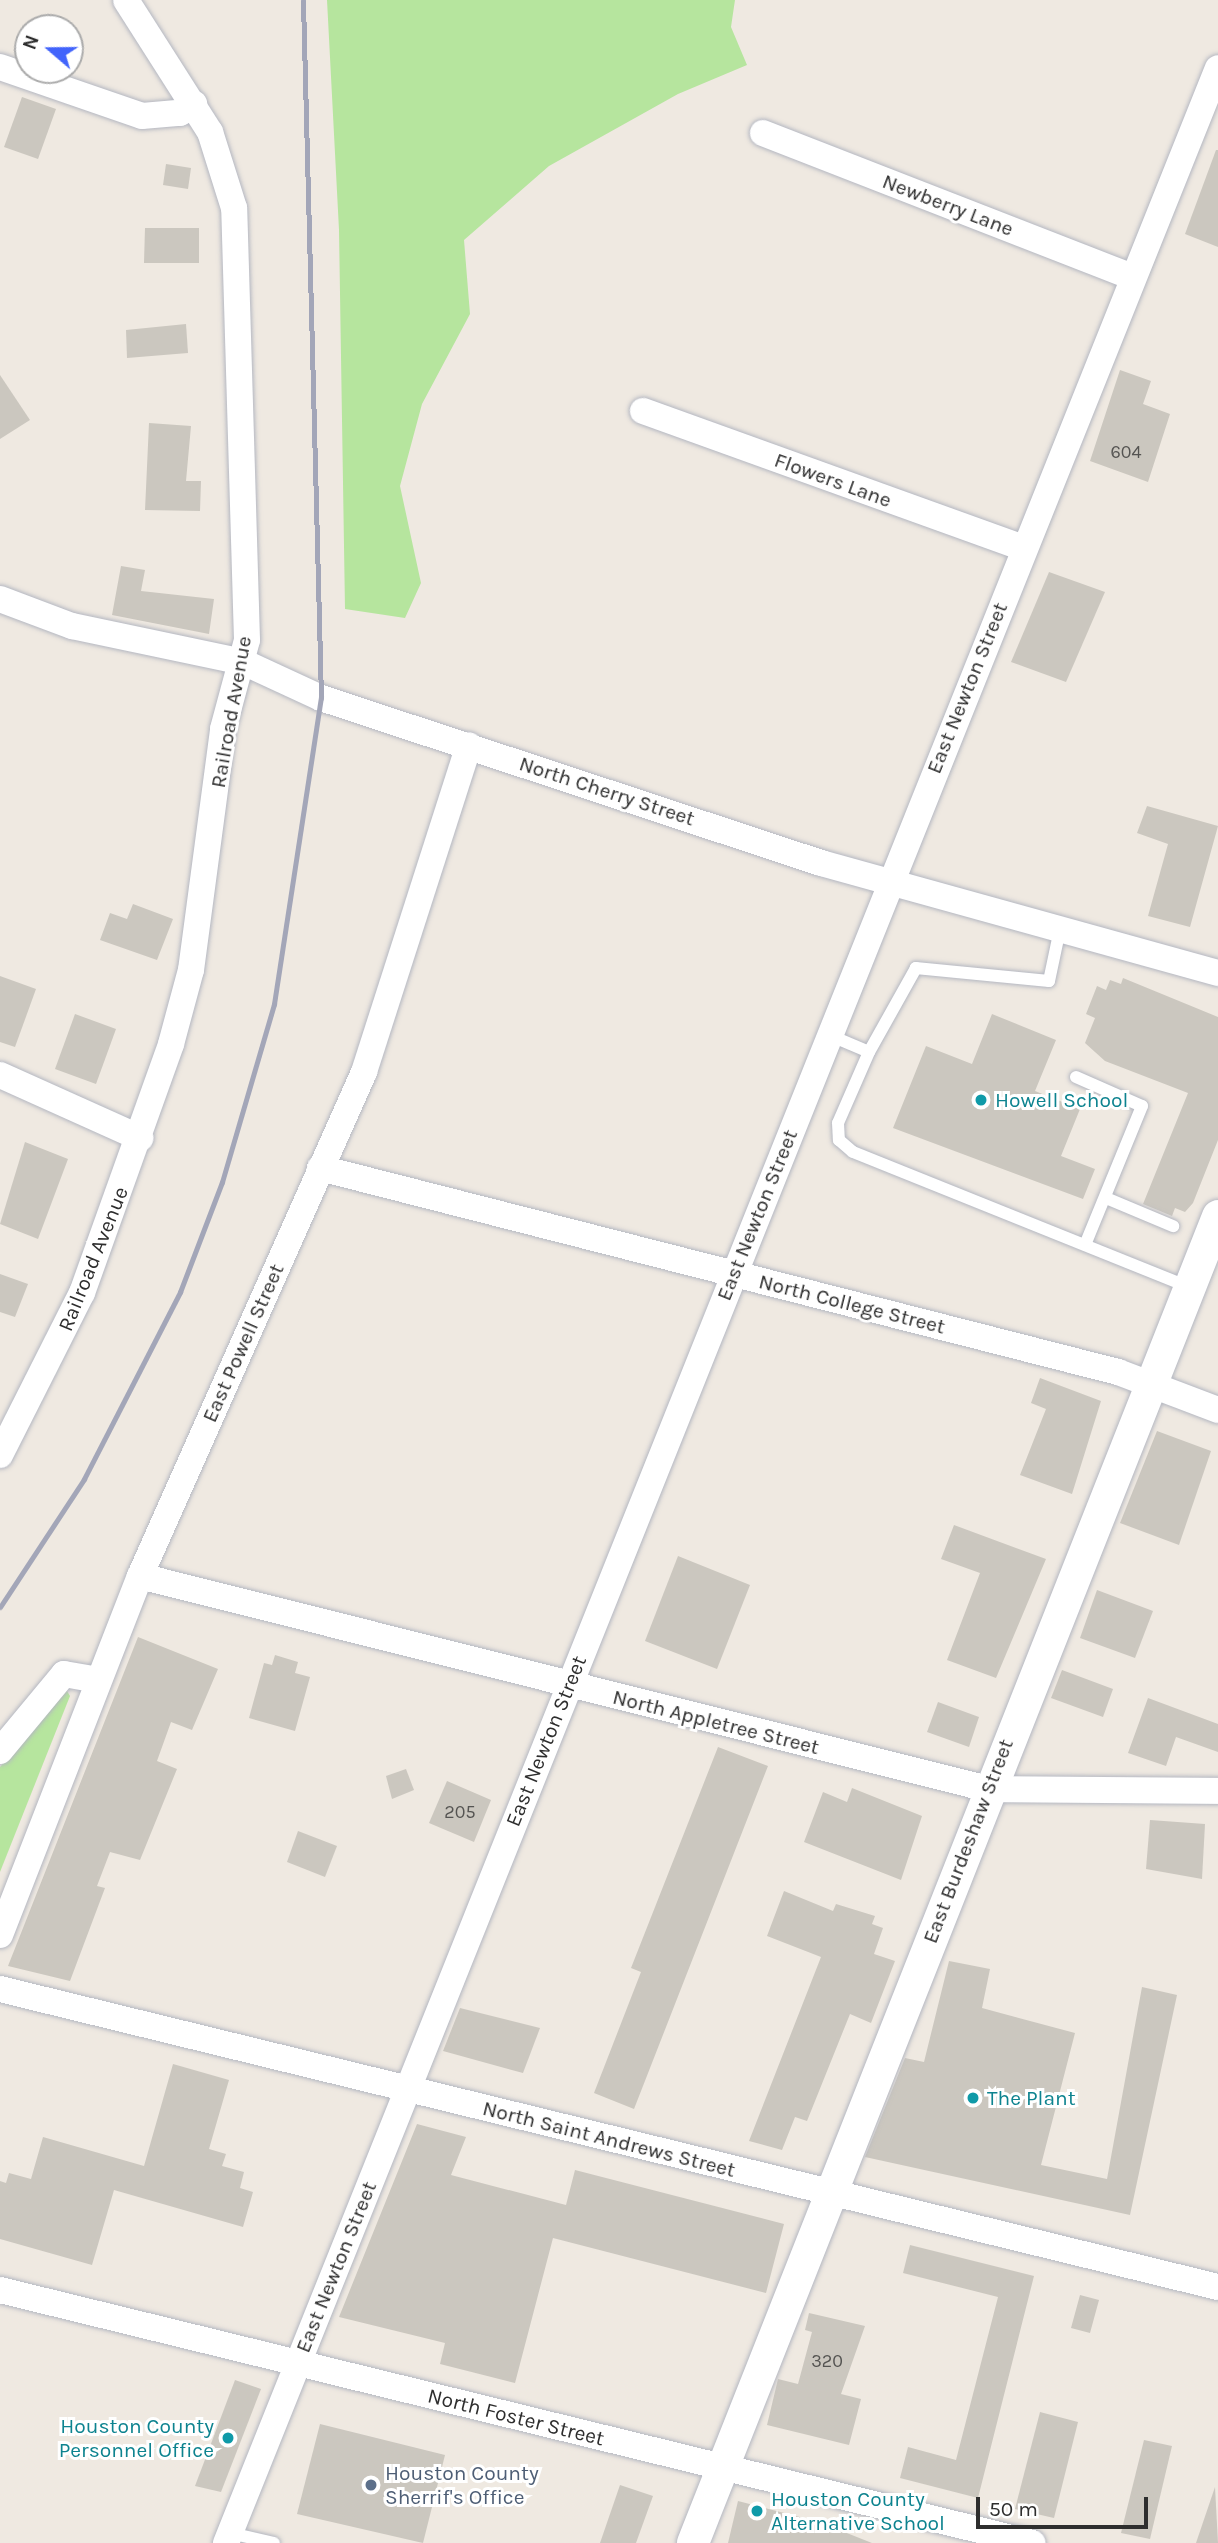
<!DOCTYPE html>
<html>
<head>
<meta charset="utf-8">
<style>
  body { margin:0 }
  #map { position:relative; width:1218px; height:2543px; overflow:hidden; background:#efe9e1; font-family:Karla,sans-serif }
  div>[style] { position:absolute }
  .green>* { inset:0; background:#b6e59e }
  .building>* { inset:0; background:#cbc7bf }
  .roads { filter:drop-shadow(0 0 2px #b4b7c1) drop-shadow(0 0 2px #b4b7c1) }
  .service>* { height:12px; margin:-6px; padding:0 6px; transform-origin:6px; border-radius:6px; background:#fff }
  .minor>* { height:26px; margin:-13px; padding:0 13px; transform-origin:13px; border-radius:13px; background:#fff }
  .tertiary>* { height:32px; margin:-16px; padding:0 16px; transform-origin:16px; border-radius:16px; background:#fff }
  .rail>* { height:5px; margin:-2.5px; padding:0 2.5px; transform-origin:2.5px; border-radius:2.5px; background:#a3a6b8 }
  .dots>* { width:19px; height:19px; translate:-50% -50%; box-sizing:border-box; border:4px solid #fff; border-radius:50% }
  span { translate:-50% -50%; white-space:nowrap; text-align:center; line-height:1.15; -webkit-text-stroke:6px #fff; paint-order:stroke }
  .number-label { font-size:18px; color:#555452 }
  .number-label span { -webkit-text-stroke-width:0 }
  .street-label { font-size:21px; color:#2e2e2e }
  .culture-label { font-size:21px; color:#0d838f }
  .left { translate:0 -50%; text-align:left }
  .right { translate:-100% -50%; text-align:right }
  .service-label { font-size:21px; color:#4e5e75 }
  .north { position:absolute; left:14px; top:14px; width:70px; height:70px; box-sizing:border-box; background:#fff; border:2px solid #ababab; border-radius:50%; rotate:290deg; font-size:19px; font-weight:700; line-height:28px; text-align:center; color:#2e2e2e }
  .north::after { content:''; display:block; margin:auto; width:24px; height:32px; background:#4264fb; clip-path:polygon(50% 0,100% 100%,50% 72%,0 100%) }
  .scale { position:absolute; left:976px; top:2497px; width:172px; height:32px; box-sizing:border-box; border:4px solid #2e2e2e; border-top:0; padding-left:9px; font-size:21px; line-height:24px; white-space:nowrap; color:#2e2e2e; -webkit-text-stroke:5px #fff; paint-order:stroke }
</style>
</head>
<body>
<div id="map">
  <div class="green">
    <div style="clip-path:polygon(327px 0,735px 0,731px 27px,747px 65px,678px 94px,549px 166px,464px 240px,470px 314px,422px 404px,400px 486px,421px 583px,405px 618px,345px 609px,339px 230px)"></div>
    <div style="clip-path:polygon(67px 1691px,70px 1696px,0 1872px,0 1767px)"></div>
  </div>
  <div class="building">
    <div style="clip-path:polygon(22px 97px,56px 109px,38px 159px,4px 147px)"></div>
    <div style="clip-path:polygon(1216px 150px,1218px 150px,1218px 247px,1185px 234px)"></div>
    <div style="clip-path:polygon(166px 164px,191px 168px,188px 189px,163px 185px)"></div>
    <div style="clip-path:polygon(145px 228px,199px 228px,199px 263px,144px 263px)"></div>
    <div style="clip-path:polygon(186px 324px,188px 353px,127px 358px,126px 330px)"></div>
    <div style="clip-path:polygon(1120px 370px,1151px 381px,1143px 404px,1170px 414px,1148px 482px,1090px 461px)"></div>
    <div style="clip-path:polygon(0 375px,30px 420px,0 439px)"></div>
    <div style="clip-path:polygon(149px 423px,191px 426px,186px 481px,201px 481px,200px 511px,145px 510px)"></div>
    <div style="clip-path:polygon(121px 566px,145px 570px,141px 591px,214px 599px,209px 634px,112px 615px)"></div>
    <div style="clip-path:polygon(1049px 572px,1105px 592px,1066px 682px,1011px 662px)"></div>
    <div style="clip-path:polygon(1147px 806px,1218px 826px,1190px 927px,1148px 916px,1168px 844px,1137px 833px)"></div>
    <div style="clip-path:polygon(133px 904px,173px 919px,157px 960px,100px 940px,110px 913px,127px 919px)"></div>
    <div style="clip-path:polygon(0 976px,36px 989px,15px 1047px,0 1042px)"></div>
    <div style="clip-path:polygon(1123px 978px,1218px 1017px,1218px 1140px,1193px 1203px,1185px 1212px,1175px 1208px,1172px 1216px,1143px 1204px,1188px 1093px,1105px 1061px,1085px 1043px,1095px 1018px,1086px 1014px,1097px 986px,1106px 990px,1110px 980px,1121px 984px)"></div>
    <div style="clip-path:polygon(75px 1014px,116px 1029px,96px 1084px,55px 1069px)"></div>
    <div style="clip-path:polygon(992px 1014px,1056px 1040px,1035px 1091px,1080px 1109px,1061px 1156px,1095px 1169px,1083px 1199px,893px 1128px,926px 1046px,972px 1064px)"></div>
    <div style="clip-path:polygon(25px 1142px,68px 1159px,38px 1239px,0 1224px)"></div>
    <div style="clip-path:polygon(0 1274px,28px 1284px,15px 1317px,0 1312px)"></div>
    <div style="clip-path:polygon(1040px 1378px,1101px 1401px,1072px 1494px,1020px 1475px,1046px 1409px,1031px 1403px)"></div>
    <div style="clip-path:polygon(1157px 1431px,1211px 1451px,1179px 1545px,1120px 1523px)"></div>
    <div style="clip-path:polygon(954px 1525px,1046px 1559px,996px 1678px,947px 1660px,980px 1573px,941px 1559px)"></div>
    <div style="clip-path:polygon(678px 1556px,750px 1585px,717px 1669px,645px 1641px)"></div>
    <div style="clip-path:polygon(1097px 1590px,1153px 1611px,1135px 1658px,1080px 1638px)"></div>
    <div style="clip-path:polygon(138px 1637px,218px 1669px,192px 1730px,171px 1722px,157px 1761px,177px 1769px,140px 1860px,110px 1852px,97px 1886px,105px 1888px,70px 1981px,8px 1966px)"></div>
    <div style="clip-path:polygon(275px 1655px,298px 1662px,295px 1673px,310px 1677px,295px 1731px,249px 1718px,264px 1663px,272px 1665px)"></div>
    <div style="clip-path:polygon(1062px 1670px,1113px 1689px,1103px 1717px,1051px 1698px)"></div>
    <div style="clip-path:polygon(1148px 1698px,1218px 1724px,1218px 1752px,1176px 1737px,1166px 1766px,1128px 1753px)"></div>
    <div style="clip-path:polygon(938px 1702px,979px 1717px,969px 1747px,927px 1732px)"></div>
    <div style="clip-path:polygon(718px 1747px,768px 1766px,634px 2109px,594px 2093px,641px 1972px,631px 1968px)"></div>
    <div style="clip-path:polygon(406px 1769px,414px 1790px,392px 1799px,386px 1776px)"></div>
    <div style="clip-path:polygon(447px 1781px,491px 1800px,474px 1842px,429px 1823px)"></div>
    <div style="clip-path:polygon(852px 1788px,922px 1816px,901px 1880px,804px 1842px,823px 1792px,847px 1802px)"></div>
    <div style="clip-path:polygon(1150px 1820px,1205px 1824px,1202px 1879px,1146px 1869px)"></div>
    <div style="clip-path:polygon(298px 1831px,337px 1846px,325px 1877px,287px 1862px)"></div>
    <div style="clip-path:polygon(784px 1891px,833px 1911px,836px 1904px,875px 1916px,872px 1924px,883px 1928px,874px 1954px,895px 1961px,871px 2023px,850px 2014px,807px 2121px,795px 2117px,782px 2150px,749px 2141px,821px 1957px,767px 1936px)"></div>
    <div style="clip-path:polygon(949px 1961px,990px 1969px,982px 2008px,1075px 2033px,1041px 2165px,1107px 2179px,1142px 1987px,1177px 1995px,1130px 2215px,865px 2157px,905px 2058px,924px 2062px)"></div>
    <div style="clip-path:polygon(460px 2008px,540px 2028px,523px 2073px,443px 2051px)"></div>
    <div style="clip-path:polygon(173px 2064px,229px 2080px,209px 2149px,226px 2154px,222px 2166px,244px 2172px,240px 2188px,253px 2192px,243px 2227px,114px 2190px,92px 2265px,0 2239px,0 2181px,6px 2183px,9px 2173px,31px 2179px,43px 2137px,144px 2166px)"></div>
    <div style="clip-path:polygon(417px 2124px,466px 2137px,451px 2175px,566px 2205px,575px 2170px,784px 2224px,766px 2293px,553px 2238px,515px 2383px,440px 2364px,445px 2343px,339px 2317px)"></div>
    <div style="clip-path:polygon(910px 2245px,1034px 2276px,978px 2498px,900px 2478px,908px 2447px,956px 2460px,998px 2297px,903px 2273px)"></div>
    <div style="clip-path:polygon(1080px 2295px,1099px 2300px,1090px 2333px,1071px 2328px)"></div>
    <div style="clip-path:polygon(809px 2313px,865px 2326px,841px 2394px,861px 2399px,849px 2445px,767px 2425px,778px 2379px,798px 2384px,812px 2332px,805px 2330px)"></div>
    <div style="clip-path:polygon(235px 2380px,261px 2389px,221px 2492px,195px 2486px)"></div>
    <div style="clip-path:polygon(1040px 2412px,1078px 2422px,1054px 2518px,1015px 2509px)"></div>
    <div style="clip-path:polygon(320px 2424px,445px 2455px,423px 2543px,297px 2514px)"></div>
    <div style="clip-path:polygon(1144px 2440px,1172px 2446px,1150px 2539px,1121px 2533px)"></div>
    <div style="clip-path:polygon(620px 2485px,653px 2496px,636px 2543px,600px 2543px)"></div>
    <div style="clip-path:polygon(1215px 2487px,1218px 2543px,1196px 2543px)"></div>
    <div style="clip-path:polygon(738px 2501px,819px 2522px,872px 2543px,728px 2543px)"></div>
  </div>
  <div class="roads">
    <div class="service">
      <div style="left:1060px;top:929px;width:53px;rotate:101.9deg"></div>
      <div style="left:1049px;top:981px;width:134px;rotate:-174.4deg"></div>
      <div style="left:916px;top:968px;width:96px;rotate:119.2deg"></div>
      <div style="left:869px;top:1052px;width:77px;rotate:113.6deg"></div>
      <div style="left:838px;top:1123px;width:17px;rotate:87deg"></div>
      <div style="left:839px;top:1140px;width:18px;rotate:41deg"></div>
      <div style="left:853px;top:1152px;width:362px;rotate:21.9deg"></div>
      <div style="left:829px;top:1035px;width:43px;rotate:23deg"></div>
      <div style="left:1076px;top:1077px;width:72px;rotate:23.7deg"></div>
      <div style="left:1142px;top:1106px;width:150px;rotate:112.3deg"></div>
      <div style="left:1106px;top:1198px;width:73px;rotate:22.7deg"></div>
      <div style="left:230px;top:2533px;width:45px;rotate:12.8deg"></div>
    </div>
    <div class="minor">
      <div style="left:0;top:67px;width:150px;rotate:19deg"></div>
      <div style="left:142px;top:116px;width:38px;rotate:-5deg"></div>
      <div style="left:180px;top:113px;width:17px;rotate:-33deg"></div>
      <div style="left:763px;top:133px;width:397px;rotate:21.3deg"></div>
      <div style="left:643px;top:411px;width:404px;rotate:19.8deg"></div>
      <div style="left:0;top:599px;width:77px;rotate:20.6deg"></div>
      <div style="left:72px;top:626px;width:175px;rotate:11.9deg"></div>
      <div style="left:243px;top:662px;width:86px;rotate:24.8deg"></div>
      <div style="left:321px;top:698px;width:527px;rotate:18.26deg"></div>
      <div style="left:821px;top:863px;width:412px;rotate:15.5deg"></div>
      <div style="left:0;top:1075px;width:154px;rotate:24.2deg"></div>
      <div style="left:320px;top:1168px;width:824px;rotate:14.34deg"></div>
      <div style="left:1118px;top:1372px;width:107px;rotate:20.8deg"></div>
      <div style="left:0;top:1455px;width:182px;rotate:-63.2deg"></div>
      <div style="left:82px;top:1293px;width:264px;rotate:-70.3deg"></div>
      <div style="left:171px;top:1044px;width:77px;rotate:-74.9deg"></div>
      <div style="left:191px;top:970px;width:243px;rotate:-82.4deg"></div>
      <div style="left:223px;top:729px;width:92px;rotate:-74.9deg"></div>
      <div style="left:247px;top:640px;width:432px;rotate:-91.7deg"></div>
      <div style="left:234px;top:208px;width:80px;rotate:-107.5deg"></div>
      <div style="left:210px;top:132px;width:156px;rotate:-122.5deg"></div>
      <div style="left:140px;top:1576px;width:874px;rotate:14.1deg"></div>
      <div style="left:988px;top:1789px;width:230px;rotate:0.5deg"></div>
      <div style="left:0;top:1751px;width:100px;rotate:-50.3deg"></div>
      <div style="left:64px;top:1674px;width:34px;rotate:10deg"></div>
      <div style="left:0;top:1935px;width:385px;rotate:-68.7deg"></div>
      <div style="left:140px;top:1576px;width:552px;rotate:-66.04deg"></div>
      <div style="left:364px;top:1072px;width:343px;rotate:-72.2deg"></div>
      <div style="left:0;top:1989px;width:1254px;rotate:13.75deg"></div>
      <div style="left:0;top:2290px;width:1063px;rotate:13.77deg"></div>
      <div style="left:226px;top:2543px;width:2666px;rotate:-68.16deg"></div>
    </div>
    <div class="tertiary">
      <div style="left:693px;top:2543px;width:1427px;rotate:-68.41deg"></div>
    </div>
  </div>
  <div class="rail">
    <div style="left:0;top:1607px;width:153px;rotate:-56.7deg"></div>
    <div style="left:84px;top:1479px;width:210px;rotate:-62.8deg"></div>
    <div style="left:180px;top:1292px;width:118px;rotate:-69.1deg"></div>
    <div style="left:222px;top:1182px;width:185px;rotate:-73.7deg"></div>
    <div style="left:274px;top:1004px;width:310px;rotate:-81.3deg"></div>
    <div style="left:321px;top:698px;width:698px;rotate:-91.48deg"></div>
  </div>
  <div class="dots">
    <div style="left:981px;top:1100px;background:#0f9aa8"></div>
    <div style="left:973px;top:2098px;background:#0f9aa8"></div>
    <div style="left:228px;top:2438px;background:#0f9aa8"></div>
    <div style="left:371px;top:2485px;background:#5c6f8a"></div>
    <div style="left:757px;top:2511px;background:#0f9aa8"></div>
  </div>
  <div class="number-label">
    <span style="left:1126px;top:452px">604</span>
    <span style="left:460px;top:1812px">205</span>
    <span style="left:827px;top:2361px">320</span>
  </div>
  <div class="street-label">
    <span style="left:948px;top:205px;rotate:21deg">Newberry Lane</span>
    <span style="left:833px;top:480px;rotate:20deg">Flowers Lane</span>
    <span style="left:967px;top:688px;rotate:-68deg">East Newton Street</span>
    <span style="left:231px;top:712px;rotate:-80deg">Railroad Avenue</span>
    <span style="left:607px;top:791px;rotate:18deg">North Cherry Street</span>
    <span style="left:757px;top:1215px;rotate:-68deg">East Newton Street</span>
    <span style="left:93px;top:1259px;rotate:-68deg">Railroad Avenue</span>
    <span style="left:852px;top:1304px;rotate:14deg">North College Street</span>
    <span style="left:243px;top:1343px;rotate:-66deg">East Powell Street</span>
    <span style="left:716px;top:1722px;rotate:14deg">North Appletree Street</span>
    <span style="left:546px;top:1741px;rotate:-68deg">East Newton Street</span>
    <span style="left:968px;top:1841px;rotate:-69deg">East Burdeshaw Street</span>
    <span style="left:609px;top:2139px;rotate:14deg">North Saint Andrews Street</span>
    <span style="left:336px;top:2267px;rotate:-68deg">East Newton Street</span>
    <span style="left:516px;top:2417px;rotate:14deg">North Foster Street</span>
  </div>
  <div class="culture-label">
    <span class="left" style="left:995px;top:1100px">Howell School</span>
    <span class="left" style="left:987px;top:2098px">The Plant</span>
    <span class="right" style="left:214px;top:2438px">Houston County<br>Personnel Office</span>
    <span class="left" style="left:771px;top:2511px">Houston County<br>Alternative School</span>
  </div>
  <div class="service-label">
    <span class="left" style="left:385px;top:2485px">Houston County<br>Sherrif's Office</span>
  </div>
  <div class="north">N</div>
  <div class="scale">50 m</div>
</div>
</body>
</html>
